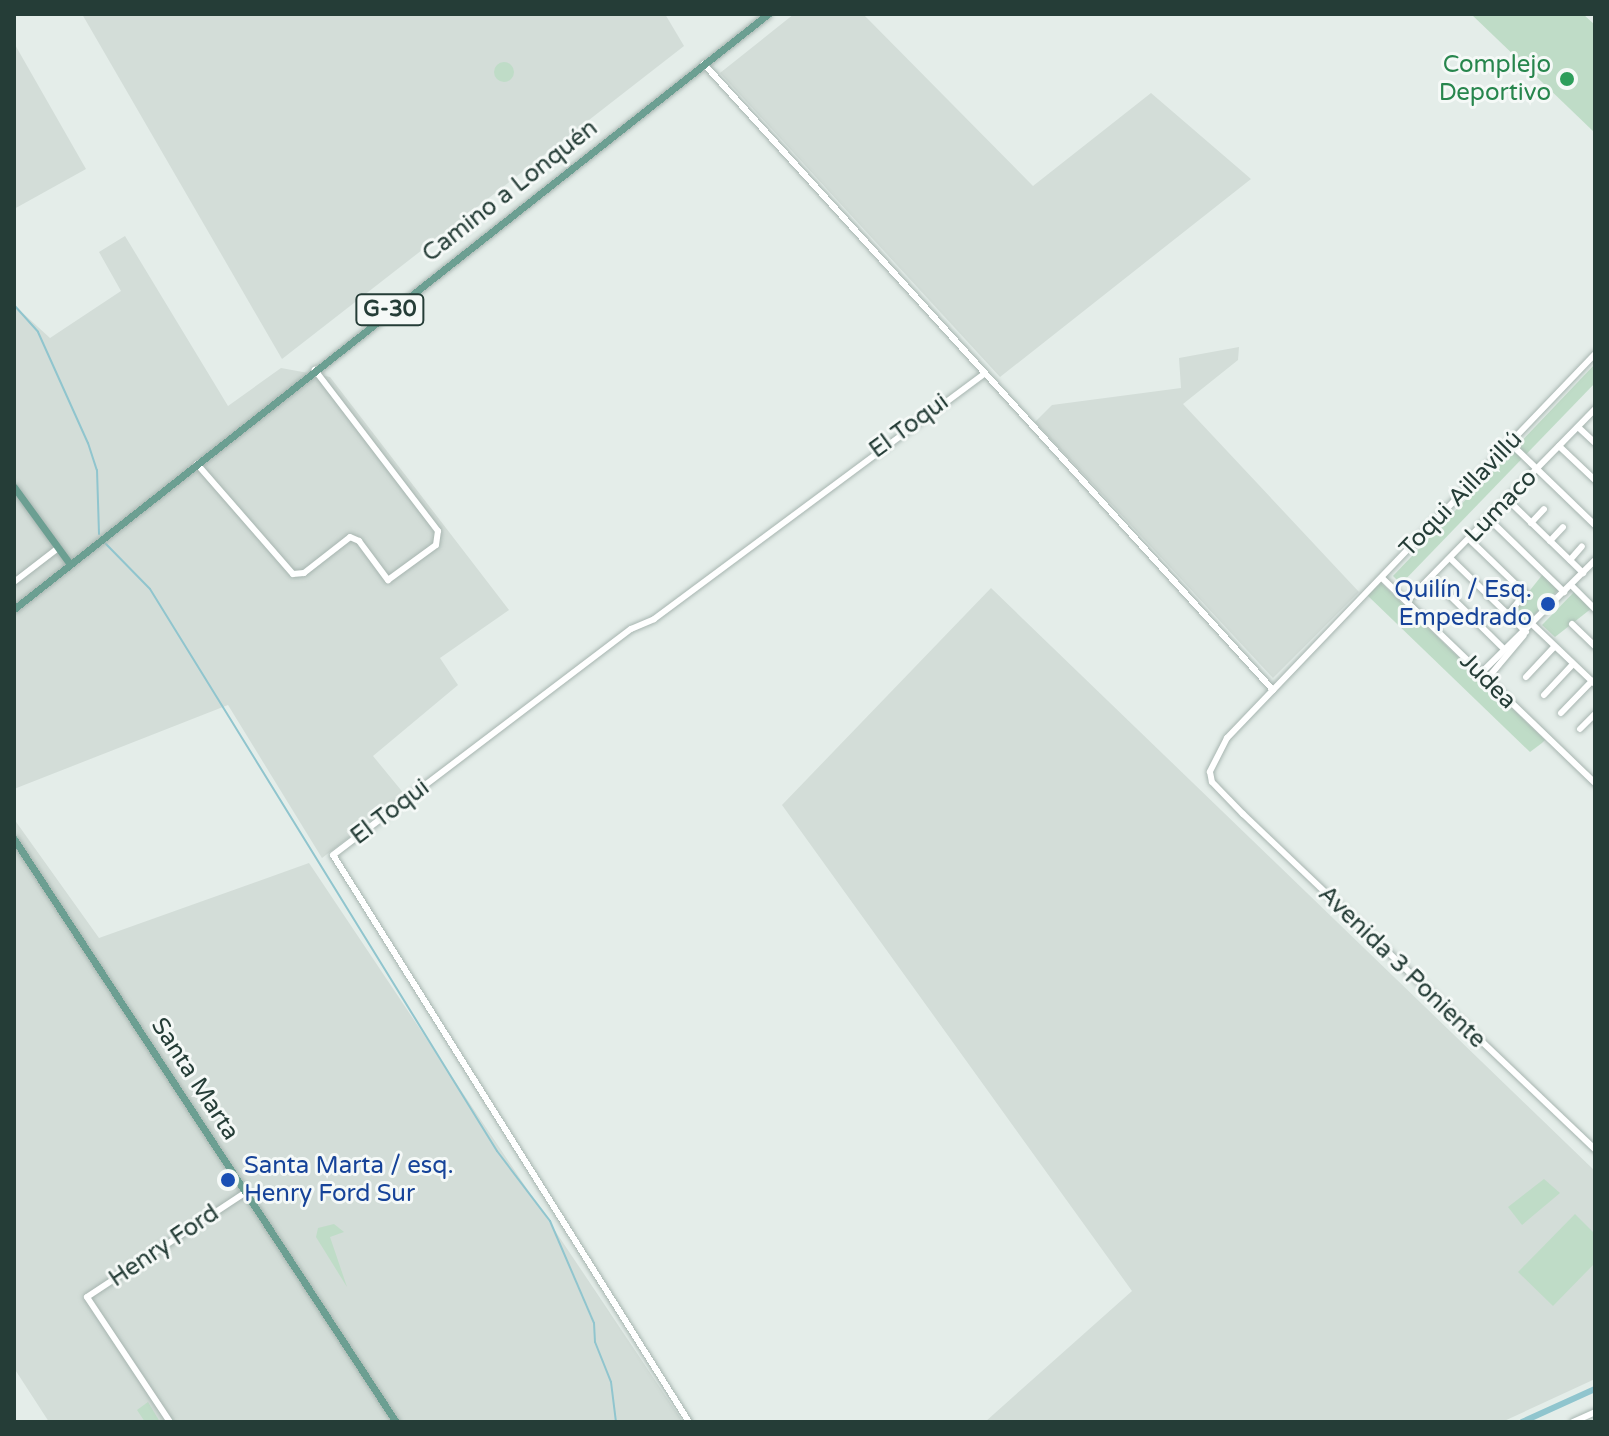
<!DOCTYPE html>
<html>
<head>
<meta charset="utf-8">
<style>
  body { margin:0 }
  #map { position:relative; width:1609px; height:1436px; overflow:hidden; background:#e4ede9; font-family:"Varela Round",sans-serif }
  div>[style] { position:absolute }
  .built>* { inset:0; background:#d3ddd8 }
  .green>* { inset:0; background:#bfdcc7 }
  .round { border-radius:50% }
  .stream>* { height:2px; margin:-1px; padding:0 1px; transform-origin:1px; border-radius:1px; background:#90c5ce }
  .canal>* { height:6px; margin:-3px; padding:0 3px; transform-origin:3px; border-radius:3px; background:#90c5ce }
  .roads { filter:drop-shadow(0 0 2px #a7b5b0) drop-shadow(0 0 2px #a7b5b0) }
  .minor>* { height:6px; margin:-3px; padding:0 3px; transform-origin:3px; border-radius:3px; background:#fff }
  .major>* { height:7px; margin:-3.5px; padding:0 3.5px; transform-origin:3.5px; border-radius:3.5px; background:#6c9f92 }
  .dots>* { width:22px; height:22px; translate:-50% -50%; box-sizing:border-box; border:4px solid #f5f9f7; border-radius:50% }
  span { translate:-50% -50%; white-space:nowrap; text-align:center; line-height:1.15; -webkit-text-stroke:6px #f5f9f7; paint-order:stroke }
  .shield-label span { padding:2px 6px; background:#f5f9f7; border:2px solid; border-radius:6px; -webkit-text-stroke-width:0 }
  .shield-label { font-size:22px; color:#253d37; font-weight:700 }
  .leisure-label { font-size:24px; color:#27864d }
  .right { translate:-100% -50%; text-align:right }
  .street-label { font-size:24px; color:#253d37 }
  .transit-label { font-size:24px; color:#164399 }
  .left { translate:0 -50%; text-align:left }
  .frame { position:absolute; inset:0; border:16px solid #253d37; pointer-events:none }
</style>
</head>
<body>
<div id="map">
  <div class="built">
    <div style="clip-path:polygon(82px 14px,665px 14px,684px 46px,282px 359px)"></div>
    <div style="clip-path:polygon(794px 14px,863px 14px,1033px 186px,1151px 93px,1251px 179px,1000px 377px,720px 73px)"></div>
    <div style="clip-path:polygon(14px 43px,86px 169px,14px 209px)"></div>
    <div style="clip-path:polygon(125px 236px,228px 406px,281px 368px,330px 377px,509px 610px,440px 658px,458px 685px,373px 756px,405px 795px,322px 858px,228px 705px,14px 789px,14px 305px,50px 338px,121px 291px,99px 252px)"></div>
    <div style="clip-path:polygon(1239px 347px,1238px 360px,1183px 404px,1359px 592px,1273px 678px,1035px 422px,1052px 405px,1181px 388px,1179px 358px)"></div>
    <div style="clip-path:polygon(991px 588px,1595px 1171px,1595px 1379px,1502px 1422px,985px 1422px,1132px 1291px,782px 805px)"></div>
    <div style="clip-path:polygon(14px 819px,99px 938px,309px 863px,683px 1422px,49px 1422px,14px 1368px)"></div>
  </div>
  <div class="green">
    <div style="clip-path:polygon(1471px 14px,1583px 14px,1595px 25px,1595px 133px)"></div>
    <div class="round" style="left:494px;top:62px;width:20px;height:20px"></div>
    <div style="clip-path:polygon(1595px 364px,1595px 383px,1401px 584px,1393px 576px)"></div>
    <div style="clip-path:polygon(1543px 574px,1559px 589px,1524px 626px,1511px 614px)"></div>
    <div style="clip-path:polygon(1380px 582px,1545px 740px,1542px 743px,1530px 752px,1367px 595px)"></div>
    <div style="clip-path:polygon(1574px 592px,1592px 608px,1555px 637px,1542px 625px)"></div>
    <div style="clip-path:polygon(1544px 1179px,1560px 1193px,1522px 1225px,1508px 1207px)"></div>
    <div style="clip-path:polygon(1575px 1214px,1595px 1234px,1595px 1263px,1553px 1306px,1518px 1272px)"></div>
    <div style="clip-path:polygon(334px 1224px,344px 1232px,330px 1237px,347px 1287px,316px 1237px,318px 1228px)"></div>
    <div style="clip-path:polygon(148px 1402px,160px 1422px,145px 1422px,137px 1410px)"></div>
  </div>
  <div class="stream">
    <div style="left:14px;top:305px;width:36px;rotate:48deg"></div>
    <div style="left:38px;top:332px;width:122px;rotate:65.8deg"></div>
    <div style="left:88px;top:443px;width:28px;rotate:72deg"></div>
    <div style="left:97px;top:470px;width:64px;rotate:88.2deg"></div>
    <div style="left:105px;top:543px;width:64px;rotate:45.6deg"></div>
    <div style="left:150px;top:589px;width:660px;rotate:58.31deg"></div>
    <div style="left:497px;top:1151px;width:88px;rotate:52.9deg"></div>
    <div style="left:550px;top:1221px;width:111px;rotate:66.7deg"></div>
    <div style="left:594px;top:1323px;width:19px;rotate:87deg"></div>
    <div style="left:595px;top:1342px;width:43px;rotate:68.2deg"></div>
    <div style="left:611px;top:1382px;width:40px;rotate:82.9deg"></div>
  </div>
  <div class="canal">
    <div style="left:1522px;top:1422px;width:80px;rotate:-24.3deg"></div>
  </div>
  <div class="roads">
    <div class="minor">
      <div style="left:704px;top:64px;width:846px;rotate:47.73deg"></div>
      <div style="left:1595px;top:354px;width:532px;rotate:133.78deg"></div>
      <div style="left:1227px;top:738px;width:38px;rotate:117deg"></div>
      <div style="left:1210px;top:772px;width:10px;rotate:79deg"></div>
      <div style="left:1212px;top:782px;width:45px;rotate:45.9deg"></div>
      <div style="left:1243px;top:814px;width:486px;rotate:43.6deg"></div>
      <div style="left:1578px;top:427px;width:23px;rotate:43deg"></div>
      <div style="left:1510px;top:443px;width:118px;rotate:44deg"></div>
      <div style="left:1559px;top:446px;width:50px;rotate:43.4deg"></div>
      <div style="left:197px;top:464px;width:146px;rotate:48.9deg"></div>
      <div style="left:293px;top:574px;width:11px;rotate:-5deg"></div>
      <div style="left:304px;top:573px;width:58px;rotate:-38deg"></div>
      <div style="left:350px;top:537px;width:10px;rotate:24deg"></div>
      <div style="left:359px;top:541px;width:49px;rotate:53.4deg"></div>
      <div style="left:388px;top:580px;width:59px;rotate:-36.1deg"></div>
      <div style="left:436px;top:545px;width:14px;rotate:-82deg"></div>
      <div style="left:438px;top:531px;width:203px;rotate:-127.4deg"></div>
      <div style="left:1508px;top:500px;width:105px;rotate:44.2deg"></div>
      <div style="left:1489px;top:519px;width:105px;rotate:44.2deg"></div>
      <div style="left:1531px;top:523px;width:19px;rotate:-47deg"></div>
      <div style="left:1469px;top:539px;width:78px;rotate:44deg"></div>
      <div style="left:1525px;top:593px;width:28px;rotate:128deg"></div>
      <div style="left:1550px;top:541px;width:19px;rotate:-47deg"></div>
      <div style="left:1450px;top:558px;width:106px;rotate:44.2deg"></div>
      <div style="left:1570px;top:560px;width:18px;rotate:-49deg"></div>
      <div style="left:1431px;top:577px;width:103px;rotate:44.6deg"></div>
      <div style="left:1382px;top:578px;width:296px;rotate:43.9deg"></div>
      <div style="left:14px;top:582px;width:56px;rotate:-37.7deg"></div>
      <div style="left:1571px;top:585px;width:34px;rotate:45deg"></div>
      <div style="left:1407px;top:601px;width:269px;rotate:-45.6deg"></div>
      <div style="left:1572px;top:624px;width:32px;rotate:44deg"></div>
      <div style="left:1533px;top:625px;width:86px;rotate:43.6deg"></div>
      <div style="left:1481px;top:673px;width:161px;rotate:-44.7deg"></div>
      <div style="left:1526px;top:677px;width:42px;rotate:-46.9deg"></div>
      <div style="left:1487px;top:679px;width:57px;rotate:-49.9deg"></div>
      <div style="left:1544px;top:695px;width:42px;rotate:-46.9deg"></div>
      <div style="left:1561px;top:713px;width:45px;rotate:-45.9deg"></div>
      <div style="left:1580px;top:729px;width:21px;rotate:-45deg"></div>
      <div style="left:170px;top:1422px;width:150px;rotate:-123.6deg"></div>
      <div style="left:87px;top:1297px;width:191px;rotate:-33.4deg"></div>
      <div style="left:689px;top:1422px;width:669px;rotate:-122.12deg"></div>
      <div style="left:333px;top:855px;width:374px;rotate:-37.2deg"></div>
      <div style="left:631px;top:629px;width:25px;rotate:-23deg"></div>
      <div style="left:654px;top:619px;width:412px;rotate:-36.6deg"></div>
      <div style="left:1573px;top:1422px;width:24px;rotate:-24deg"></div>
    </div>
    <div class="major">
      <div style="left:14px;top:487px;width:95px;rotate:54deg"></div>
      <div style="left:14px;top:609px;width:960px;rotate:-38.28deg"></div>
      <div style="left:14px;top:839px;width:697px;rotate:56.77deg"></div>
    </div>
  </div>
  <div class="dots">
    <div style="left:1567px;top:79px;background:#2e9e5b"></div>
    <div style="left:1548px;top:604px;background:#1a4fb4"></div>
    <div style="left:228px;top:1180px;background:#1a4fb4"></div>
  </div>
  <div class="shield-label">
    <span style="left:390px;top:310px">G-30</span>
  </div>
  <div class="leisure-label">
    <span class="right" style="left:1551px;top:79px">Complejo<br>Deportivo</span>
  </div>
  <div class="street-label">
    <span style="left:510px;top:191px;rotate:-38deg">Camino a Lonquén</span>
    <span style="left:909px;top:426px;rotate:-36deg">El Toqui</span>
    <span style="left:1461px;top:494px;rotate:-46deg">Toqui Aillavillú</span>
    <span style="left:1501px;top:506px;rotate:-46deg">Lumaco</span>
    <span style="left:1488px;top:681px;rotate:45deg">Judea</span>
    <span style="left:390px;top:812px;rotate:-37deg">El Toqui</span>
    <span style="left:1402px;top:967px;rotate:44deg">Avenida 3 Poniente</span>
    <span style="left:195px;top:1079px;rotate:57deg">Santa Marta</span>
    <span style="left:164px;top:1246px;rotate:-34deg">Henry Ford</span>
  </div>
  <div class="transit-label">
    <span class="right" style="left:1532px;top:604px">Quilín / Esq.<br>Empedrado</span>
    <span class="left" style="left:244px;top:1180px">Santa Marta / esq.<br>Henry Ford Sur</span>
  </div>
  <div class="frame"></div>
</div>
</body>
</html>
